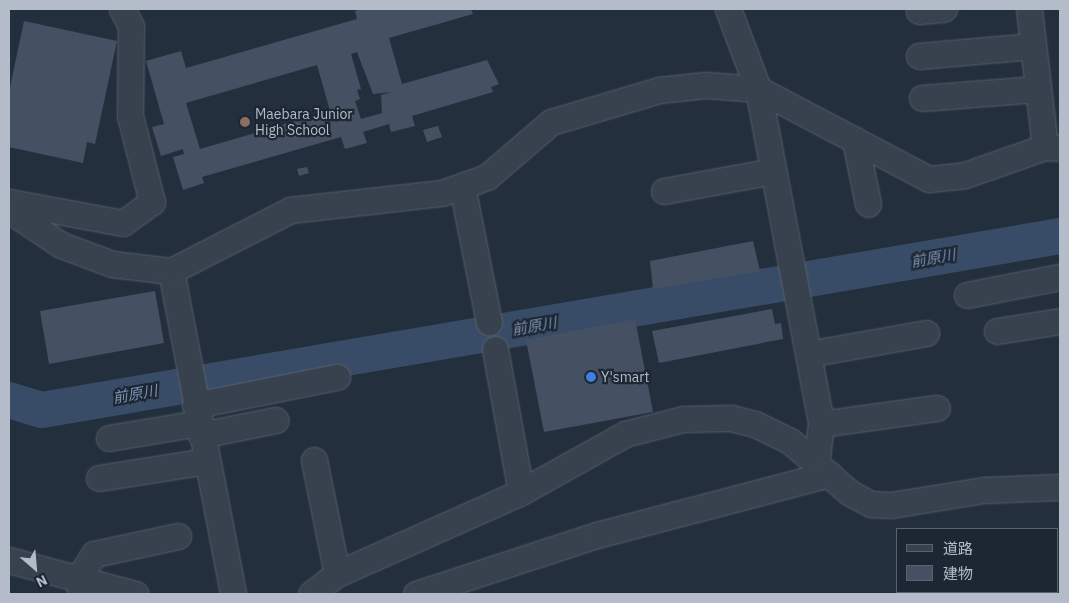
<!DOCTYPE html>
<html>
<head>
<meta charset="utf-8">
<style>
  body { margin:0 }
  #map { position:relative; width:1069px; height:603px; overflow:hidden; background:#242f3e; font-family:"IBM Plex Sans","Noto Sans JP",sans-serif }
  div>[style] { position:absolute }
  .river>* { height:36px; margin:-18px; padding:0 18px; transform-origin:18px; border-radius:18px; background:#394c67 }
  .building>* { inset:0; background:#455162 }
  .roads { filter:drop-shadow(0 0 1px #565f6c) drop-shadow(0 0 1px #565f6c) }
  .minor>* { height:25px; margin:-12.5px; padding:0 12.5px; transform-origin:12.5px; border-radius:12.5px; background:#38414e }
  .dots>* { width:14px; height:14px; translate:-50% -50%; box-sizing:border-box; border:2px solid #1d2633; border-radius:50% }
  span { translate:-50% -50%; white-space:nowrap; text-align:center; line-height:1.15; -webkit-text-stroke:4.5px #1d2633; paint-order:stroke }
  .poi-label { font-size:14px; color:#b4bcc9 }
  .left { translate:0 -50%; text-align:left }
  .water-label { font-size:15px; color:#7c92b1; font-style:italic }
  .frame { position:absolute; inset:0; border:10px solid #b4bcc9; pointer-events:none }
  .legend { position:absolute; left:896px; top:528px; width:162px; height:65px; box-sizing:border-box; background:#1d2633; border:1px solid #59626f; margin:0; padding:6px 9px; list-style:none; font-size:15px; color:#b4bcc9 }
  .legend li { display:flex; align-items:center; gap:10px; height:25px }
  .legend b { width:25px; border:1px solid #59626f }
  .north { position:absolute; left:10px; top:543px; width:50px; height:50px; -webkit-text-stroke:4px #1d2633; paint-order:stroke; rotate:153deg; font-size:14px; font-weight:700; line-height:20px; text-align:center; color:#b4bcc9 }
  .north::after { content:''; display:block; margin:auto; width:18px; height:22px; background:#b4bcc9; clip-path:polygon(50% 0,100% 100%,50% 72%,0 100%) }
</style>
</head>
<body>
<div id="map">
  <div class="river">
    <div style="left:9px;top:400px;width:34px;rotate:17deg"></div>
    <div style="left:42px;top:410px;width:1033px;rotate:-9.7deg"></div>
  </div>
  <div class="building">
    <div style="clip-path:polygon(evenodd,363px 9px,471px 9px,473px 14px,389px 38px,402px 84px,487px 60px,499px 84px,491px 87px,493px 92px,412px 116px,415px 126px,391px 132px,389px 124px,363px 132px,367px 143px,345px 149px,341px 137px,202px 177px,204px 183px,183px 190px,173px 157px,184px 154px,183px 149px,161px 156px,152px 127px,164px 124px,146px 61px,181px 51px,186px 68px,357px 19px,355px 11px,363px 9px,357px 52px,373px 94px,392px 92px,381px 95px,382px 113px,361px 119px,355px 101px,360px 99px,357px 90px,361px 89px,351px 54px,357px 52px,363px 9px,317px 65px,330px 111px,200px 149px,186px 103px,317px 65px)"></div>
    <div style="clip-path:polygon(24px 21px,117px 41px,95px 144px,87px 142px,83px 163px,9px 147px,9px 92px)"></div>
    <div style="clip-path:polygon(438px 126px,442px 137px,427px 142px,423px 130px)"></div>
    <div style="clip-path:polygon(307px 167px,309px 173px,299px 176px,297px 169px)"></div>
    <div style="clip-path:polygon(753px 241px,760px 271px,653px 289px,650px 261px)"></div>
    <div style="clip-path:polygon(155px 291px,164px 343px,49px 364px,40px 311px)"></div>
    <div style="clip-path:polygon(772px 309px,775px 324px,781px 323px,783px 339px,659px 363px,652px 331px)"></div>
    <div style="clip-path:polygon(635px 319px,653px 412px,544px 432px,526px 340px)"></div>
  </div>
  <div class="roads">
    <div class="minor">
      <div style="left:728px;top:9px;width:85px;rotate:69.4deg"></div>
      <div style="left:758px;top:89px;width:341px;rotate:79.3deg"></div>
      <div style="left:821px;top:424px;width:38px;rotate:97deg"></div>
      <div style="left:1029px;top:9px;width:139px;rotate:83.4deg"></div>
      <div style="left:919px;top:11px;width:25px;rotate:-5deg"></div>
      <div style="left:919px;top:56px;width:114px;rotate:-5deg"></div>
      <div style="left:922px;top:98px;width:115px;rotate:-4.5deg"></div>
      <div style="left:855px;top:140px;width:65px;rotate:78.5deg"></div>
      <div style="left:462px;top:186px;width:139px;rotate:78.8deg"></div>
      <div style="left:664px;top:191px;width:111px;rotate:-10.4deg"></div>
      <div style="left:9px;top:202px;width:116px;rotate:10.4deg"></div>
      <div style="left:123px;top:223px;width:36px;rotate:-36deg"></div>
      <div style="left:152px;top:202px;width:89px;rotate:-104.3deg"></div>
      <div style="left:130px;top:116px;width:90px;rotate:-89.4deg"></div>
      <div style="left:131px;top:26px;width:19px;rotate:-118deg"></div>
      <div style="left:9px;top:210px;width:63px;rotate:33.9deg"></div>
      <div style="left:61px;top:245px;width:54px;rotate:20.4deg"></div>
      <div style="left:112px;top:264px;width:59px;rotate:6.8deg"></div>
      <div style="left:171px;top:271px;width:329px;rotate:79.1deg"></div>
      <div style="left:171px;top:271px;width:134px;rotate:-27.1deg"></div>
      <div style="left:290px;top:210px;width:153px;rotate:-6.4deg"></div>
      <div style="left:442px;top:193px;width:48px;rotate:-19.6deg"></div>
      <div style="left:487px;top:177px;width:84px;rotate:-40.7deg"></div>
      <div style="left:551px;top:122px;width:113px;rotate:-16.5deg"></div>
      <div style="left:659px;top:90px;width:47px;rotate:-6.1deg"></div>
      <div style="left:706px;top:85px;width:52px;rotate:4.4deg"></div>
      <div style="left:758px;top:89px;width:193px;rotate:27.8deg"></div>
      <div style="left:929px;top:179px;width:36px;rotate:-6deg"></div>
      <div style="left:965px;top:175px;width:85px;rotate:-19.3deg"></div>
      <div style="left:1045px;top:147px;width:15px;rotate:4deg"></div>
      <div style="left:967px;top:295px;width:95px;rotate:-11deg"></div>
      <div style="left:997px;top:331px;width:64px;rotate:-9deg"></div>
      <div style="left:495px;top:349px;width:145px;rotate:79.7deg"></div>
      <div style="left:808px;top:354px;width:120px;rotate:-10.1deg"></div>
      <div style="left:195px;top:405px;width:145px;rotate:-11.2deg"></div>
      <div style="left:821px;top:424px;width:117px;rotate:-7.9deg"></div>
      <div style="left:201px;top:435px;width:76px;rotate:-11.3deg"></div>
      <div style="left:109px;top:438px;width:91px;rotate:-9.5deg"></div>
      <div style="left:314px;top:460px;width:116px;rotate:78.6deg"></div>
      <div style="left:99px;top:478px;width:108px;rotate:-9deg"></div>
      <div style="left:9px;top:560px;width:131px;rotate:15.1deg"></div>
      <div style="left:80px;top:594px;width:18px;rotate:-90deg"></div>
      <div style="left:80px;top:576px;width:26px;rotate:-58deg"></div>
      <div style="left:94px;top:554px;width:86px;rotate:-12.1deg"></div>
      <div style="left:311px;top:594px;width:33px;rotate:-38deg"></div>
      <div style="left:337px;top:574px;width:201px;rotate:-24deg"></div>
      <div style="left:521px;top:492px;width:119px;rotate:-29.1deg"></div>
      <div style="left:625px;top:434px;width:60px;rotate:-14.5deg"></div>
      <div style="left:683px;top:419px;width:48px;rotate:-1.2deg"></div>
      <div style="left:731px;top:418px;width:25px;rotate:14deg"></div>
      <div style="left:755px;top:424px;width:39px;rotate:26deg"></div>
      <div style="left:790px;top:441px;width:79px;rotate:40.9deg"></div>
      <div style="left:850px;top:493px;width:24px;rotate:28deg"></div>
      <div style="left:871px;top:504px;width:20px;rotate:3deg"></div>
      <div style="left:891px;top:505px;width:94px;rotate:-9.2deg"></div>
      <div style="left:984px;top:490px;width:76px;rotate:-2.3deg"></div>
      <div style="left:416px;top:594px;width:190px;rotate:-18.1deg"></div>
      <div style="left:597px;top:535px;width:240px;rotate:-14.7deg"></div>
    </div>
  </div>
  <div class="dots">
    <div style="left:245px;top:122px;background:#8d6e63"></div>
    <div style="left:591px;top:377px;background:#3f7fe0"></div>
  </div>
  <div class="poi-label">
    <span class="left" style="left:255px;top:122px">Maebara Junior<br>High School</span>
    <span class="left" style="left:601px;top:377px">Y'smart</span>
  </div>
  <div class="water-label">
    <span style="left:933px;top:258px;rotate:-10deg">前原川</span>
    <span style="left:534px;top:326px;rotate:-10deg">前原川</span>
    <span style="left:135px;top:394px;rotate:-10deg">前原川</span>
  </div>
  <div class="frame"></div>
  <ul class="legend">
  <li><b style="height:6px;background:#38414e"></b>道路</li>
  <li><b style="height:14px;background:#455162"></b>建物</li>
  </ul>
  <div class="north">N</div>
</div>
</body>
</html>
